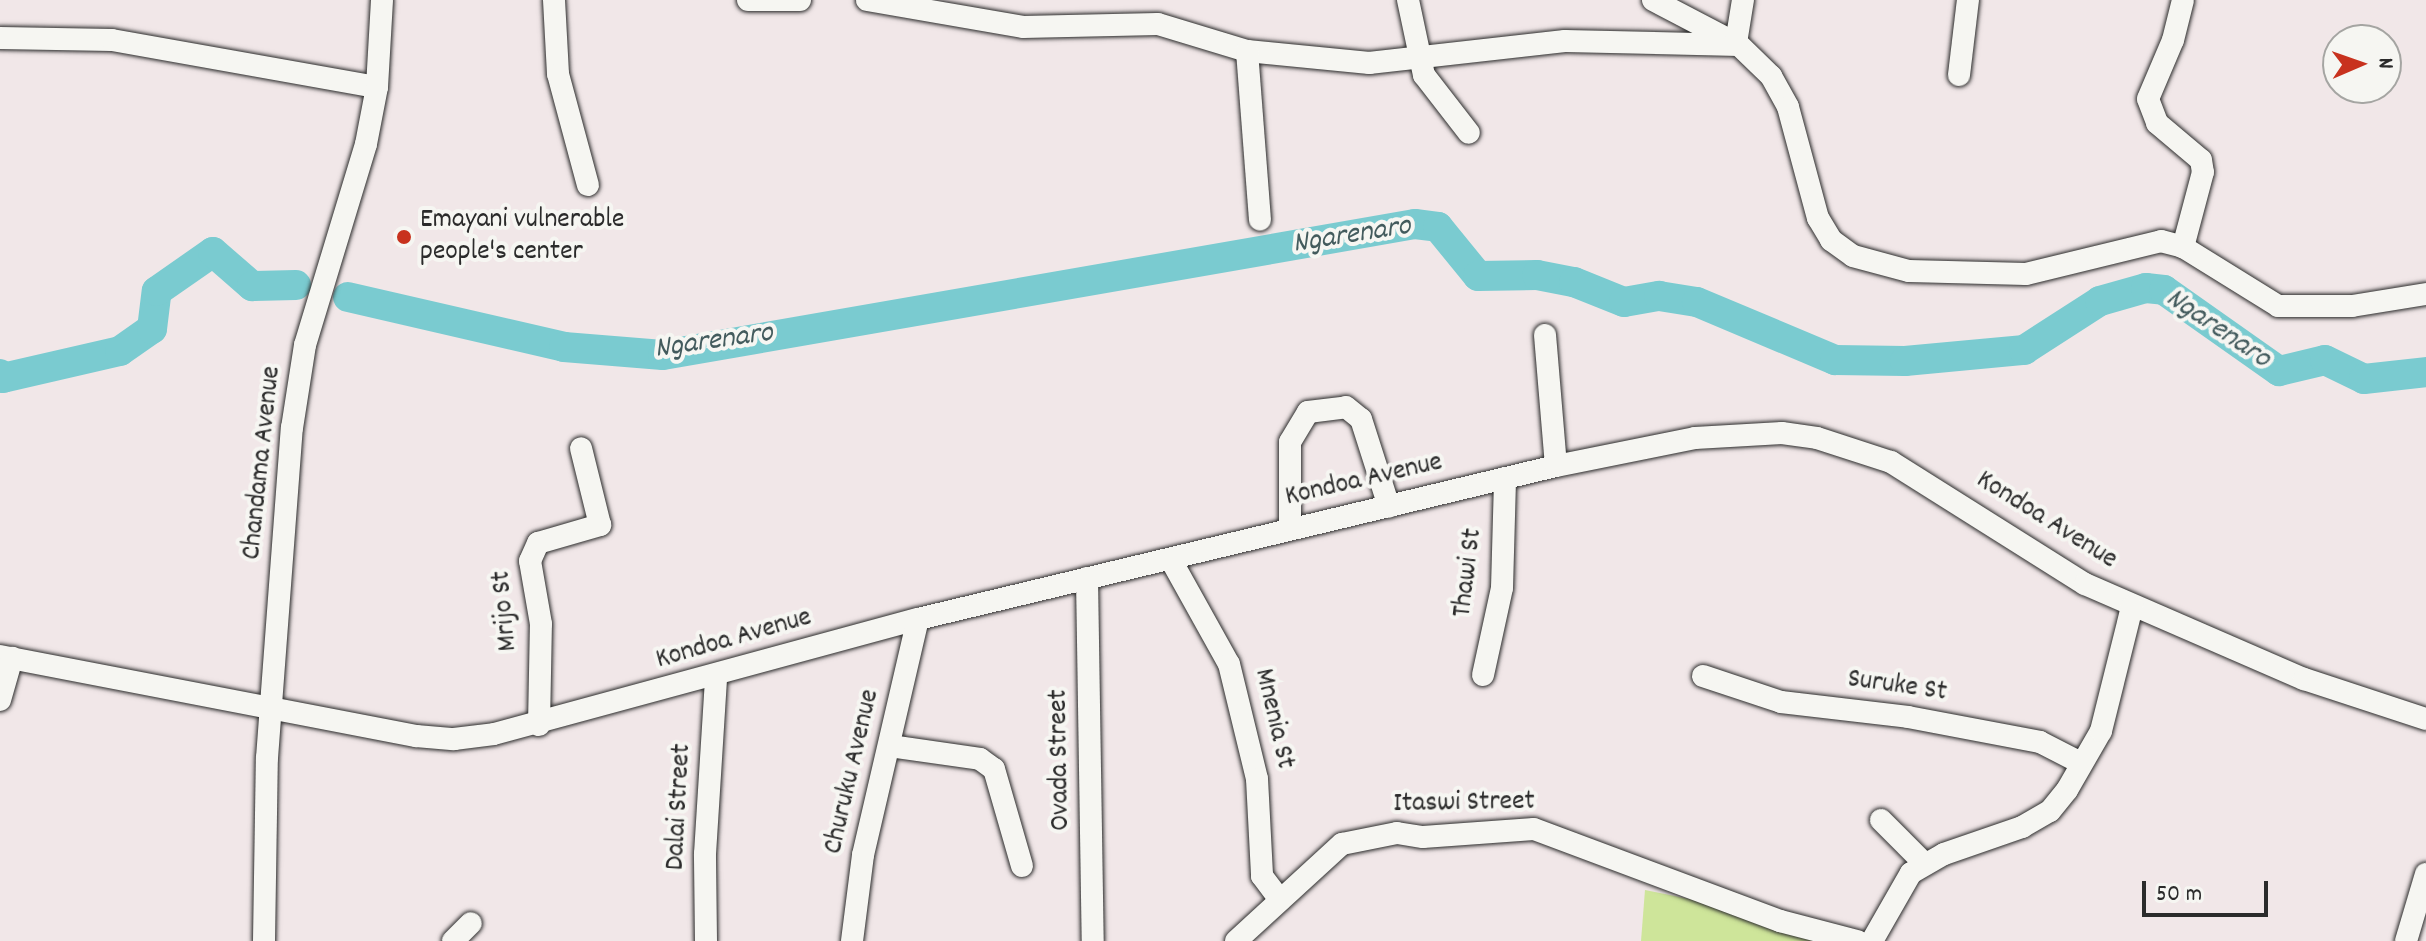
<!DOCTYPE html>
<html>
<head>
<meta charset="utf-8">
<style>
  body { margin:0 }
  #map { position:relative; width:2426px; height:941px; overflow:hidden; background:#f1e7e8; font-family:Dekko,sans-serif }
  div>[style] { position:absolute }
  .green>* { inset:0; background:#cee59a }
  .river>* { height:30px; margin:-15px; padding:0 15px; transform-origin:15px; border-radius:15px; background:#7acbd0 }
  .roads { filter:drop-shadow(0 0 2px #2b2b2b) drop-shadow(0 0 2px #2b2b2b) }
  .minor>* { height:22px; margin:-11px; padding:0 11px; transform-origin:11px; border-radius:11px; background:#f6f6f2 }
  .dots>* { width:22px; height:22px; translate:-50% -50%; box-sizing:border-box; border:4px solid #f6f6f2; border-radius:50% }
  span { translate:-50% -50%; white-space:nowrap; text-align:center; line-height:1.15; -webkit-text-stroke:8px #f6f6f2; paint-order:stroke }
  .poi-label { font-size:28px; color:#2b2b2b }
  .left { translate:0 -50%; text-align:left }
  .street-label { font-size:28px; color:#2b2b2b }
  .water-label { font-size:30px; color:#435b5d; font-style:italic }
  .north { position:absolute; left:2322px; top:24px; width:80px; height:80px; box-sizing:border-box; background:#f6f6f2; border:2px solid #a5a5a2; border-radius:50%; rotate:88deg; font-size:22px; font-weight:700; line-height:32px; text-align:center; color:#2b2b2b }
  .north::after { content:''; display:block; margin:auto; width:28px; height:36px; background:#c8321e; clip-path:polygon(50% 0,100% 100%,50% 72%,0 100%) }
  .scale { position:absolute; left:2142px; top:881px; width:126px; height:36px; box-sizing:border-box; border:4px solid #2b2b2b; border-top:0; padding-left:10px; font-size:24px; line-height:28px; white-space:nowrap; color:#2b2b2b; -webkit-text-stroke:6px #f6f6f2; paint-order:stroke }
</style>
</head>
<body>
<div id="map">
  <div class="green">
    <div style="clip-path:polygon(1645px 890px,1859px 933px,1861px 941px,1641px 941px)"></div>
  </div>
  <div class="river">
    <div style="left:348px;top:297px;width:222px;rotate:13deg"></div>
    <div style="left:564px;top:347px;width:99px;rotate:4.6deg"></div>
    <div style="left:663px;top:355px;width:763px;rotate:-9.88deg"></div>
    <div style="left:1415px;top:224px;width:23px;rotate:7deg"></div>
    <div style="left:1438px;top:227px;width:63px;rotate:50.8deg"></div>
    <div style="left:1478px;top:276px;width:59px;rotate:-1deg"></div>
    <div style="left:1537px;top:275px;width:38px;rotate:11deg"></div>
    <div style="left:1574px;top:282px;width:54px;rotate:21.8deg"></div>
    <div style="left:1624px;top:302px;width:36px;rotate:-10deg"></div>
    <div style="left:1659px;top:296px;width:38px;rotate:9deg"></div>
    <div style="left:1697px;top:302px;width:150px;rotate:22.8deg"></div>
    <div style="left:1835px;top:360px;width:70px;rotate:0.8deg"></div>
    <div style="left:1905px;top:361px;width:120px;rotate:-5.3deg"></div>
    <div style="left:2024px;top:350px;width:90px;rotate:-32.8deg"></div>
    <div style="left:2100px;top:301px;width:48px;rotate:-15.8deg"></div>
    <div style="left:2146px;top:288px;width:18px;rotate:6deg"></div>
    <div style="left:2164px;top:290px;width:141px;rotate:35.2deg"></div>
    <div style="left:2279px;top:371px;width:47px;rotate:-13.4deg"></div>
    <div style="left:2325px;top:360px;width:43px;rotate:26deg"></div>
    <div style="left:2364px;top:379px;width:62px;rotate:-6.4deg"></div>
    <div style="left:0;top:374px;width:5px;rotate:53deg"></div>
    <div style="left:3px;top:378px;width:120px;rotate:-13deg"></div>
    <div style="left:120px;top:351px;width:39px;rotate:-35deg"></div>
    <div style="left:152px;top:329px;width:38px;rotate:-83deg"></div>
    <div style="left:157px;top:291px;width:68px;rotate:-34.9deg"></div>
    <div style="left:213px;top:252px;width:52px;rotate:41.1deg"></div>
    <div style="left:252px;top:286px;width:44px;rotate:-1.3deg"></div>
  </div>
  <div class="roads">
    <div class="minor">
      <div style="left:554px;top:0;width:74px;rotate:86.9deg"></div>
      <div style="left:558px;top:74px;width:115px;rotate:74.9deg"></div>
      <div style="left:748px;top:0;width:52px"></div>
      <div style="left:867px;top:0;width:158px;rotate:9.8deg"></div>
      <div style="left:1023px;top:27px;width:135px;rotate:-1.3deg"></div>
      <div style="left:1158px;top:24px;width:93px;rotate:16.9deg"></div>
      <div style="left:1247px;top:51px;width:123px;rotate:5.6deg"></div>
      <div style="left:1369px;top:63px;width:197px;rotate:-6.4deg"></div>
      <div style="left:1565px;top:41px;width:174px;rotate:1.3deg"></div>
      <div style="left:1739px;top:45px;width:45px;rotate:44.1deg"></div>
      <div style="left:1771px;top:76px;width:35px;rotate:61deg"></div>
      <div style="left:1788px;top:107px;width:115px;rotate:74.9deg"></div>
      <div style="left:1818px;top:218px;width:26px;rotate:59deg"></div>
      <div style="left:1831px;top:240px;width:27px;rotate:36deg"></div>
      <div style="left:1853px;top:256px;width:58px;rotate:15deg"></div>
      <div style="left:1909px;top:271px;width:117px;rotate:1.5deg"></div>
      <div style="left:2026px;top:274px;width:139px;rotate:-13.7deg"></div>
      <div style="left:2161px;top:241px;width:23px;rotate:15deg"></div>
      <div style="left:2183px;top:247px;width:112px;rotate:31.8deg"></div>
      <div style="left:2278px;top:306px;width:74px"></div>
      <div style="left:2352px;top:306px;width:75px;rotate:-9.2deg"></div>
      <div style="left:1408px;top:0;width:77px;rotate:78deg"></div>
      <div style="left:1424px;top:75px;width:73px;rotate:52.2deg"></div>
      <div style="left:1653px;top:0;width:95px;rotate:27.6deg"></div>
      <div style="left:2183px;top:0;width:41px;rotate:104deg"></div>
      <div style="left:2173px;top:40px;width:64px;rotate:113deg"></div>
      <div style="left:2148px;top:99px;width:26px;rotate:69deg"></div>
      <div style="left:2157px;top:123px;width:57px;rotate:40.1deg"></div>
      <div style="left:2201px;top:160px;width:12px;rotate:81deg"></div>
      <div style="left:2203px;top:172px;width:78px;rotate:104.9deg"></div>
      <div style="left:0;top:38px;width:112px;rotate:1deg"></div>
      <div style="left:112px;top:40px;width:269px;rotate:10.1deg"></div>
      <div style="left:1736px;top:43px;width:44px;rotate:-80.8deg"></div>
      <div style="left:1247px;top:51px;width:169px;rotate:85.6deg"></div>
      <div style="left:1959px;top:75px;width:76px;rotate:-83.2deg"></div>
      <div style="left:1545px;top:335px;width:131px;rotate:85.2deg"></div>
      <div style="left:1290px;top:529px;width:87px;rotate:-90deg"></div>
      <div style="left:1290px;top:442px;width:35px;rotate:-59deg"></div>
      <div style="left:1308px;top:412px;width:38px;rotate:-7deg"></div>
      <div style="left:1346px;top:407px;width:19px;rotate:39deg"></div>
      <div style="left:1361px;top:419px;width:92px;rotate:72.3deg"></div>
      <div style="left:1171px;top:560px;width:119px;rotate:60.9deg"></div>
      <div style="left:1229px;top:664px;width:118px;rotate:76.3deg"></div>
      <div style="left:1257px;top:779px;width:97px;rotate:87deg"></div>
      <div style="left:1262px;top:876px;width:30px;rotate:53deg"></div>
      <div style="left:1087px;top:578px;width:363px;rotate:89.1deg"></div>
      <div style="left:0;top:656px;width:424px;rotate:10.9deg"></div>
      <div style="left:416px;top:736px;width:38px;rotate:5deg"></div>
      <div style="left:454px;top:739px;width:40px;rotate:-7.1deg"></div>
      <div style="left:494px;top:734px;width:439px;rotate:-15.2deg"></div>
      <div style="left:918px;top:619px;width:656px;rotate:-13.49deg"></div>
      <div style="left:1556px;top:466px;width:142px;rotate:-11.4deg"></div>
      <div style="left:1695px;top:438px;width:87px;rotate:-3.3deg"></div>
      <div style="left:1782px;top:433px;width:35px;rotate:8deg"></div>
      <div style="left:1817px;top:438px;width:78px;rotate:18deg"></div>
      <div style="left:1891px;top:462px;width:229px;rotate:32.2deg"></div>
      <div style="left:2085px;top:584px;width:239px;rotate:23.5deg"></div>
      <div style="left:2304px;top:679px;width:128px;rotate:18.2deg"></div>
      <div style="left:1483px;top:675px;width:89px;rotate:-77.7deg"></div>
      <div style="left:1502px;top:588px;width:110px;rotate:-88.4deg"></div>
      <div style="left:1703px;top:676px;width:82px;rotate:18.4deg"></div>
      <div style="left:1781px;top:702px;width:128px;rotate:6.7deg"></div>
      <div style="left:1908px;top:717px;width:134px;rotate:10.7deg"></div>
      <div style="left:2040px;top:742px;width:46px;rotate:27.1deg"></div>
      <div style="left:0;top:700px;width:44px;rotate:-74.1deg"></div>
      <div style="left:539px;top:725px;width:101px;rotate:-88.9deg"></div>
      <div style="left:541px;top:624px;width:64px;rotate:-99.9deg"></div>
      <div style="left:530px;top:561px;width:20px;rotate:-66deg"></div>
      <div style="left:538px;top:543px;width:65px;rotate:-16.2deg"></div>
      <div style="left:600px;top:525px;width:79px;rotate:-103.9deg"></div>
      <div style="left:890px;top:746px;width:91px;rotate:8.2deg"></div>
      <div style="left:980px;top:759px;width:17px;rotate:36deg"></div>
      <div style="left:994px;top:769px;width:101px;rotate:73.9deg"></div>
      <div style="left:1881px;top:820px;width:61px;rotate:45deg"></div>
      <div style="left:264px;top:941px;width:183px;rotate:-89.1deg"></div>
      <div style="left:267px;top:758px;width:331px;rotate:-85.7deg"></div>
      <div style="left:292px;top:428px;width:84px;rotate:-81.1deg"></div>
      <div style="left:305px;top:345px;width:210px;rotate:-73.1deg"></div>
      <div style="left:366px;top:144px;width:58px;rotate:-79.1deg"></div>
      <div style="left:377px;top:87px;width:87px;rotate:-86.7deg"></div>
      <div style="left:453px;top:941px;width:25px;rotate:-45deg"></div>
      <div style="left:706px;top:941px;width:87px;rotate:-90.7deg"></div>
      <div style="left:705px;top:854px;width:177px;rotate:-86.4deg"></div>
      <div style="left:852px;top:941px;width:87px;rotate:-82.7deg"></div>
      <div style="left:863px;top:855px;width:242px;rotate:-76.9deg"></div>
      <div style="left:1236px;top:941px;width:144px;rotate:-42.5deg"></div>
      <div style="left:1342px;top:844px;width:56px;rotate:-11.3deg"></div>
      <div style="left:1397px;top:833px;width:26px;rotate:9deg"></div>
      <div style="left:1423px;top:837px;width:111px;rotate:-4.1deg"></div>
      <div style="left:1534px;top:829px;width:263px;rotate:20.5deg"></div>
      <div style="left:1780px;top:921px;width:80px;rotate:14.6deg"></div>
      <div style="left:1872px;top:941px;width:78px;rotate:-60.2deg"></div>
      <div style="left:1911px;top:873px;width:38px;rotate:-30deg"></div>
      <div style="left:1944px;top:854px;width:83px;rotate:-19.1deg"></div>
      <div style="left:2022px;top:827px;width:32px;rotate:-30deg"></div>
      <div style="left:2050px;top:811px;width:27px;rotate:-51deg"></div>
      <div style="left:2067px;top:790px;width:68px;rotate:-60deg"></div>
      <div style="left:2101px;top:731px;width:128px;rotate:-76deg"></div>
      <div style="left:2406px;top:941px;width:70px;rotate:-73.4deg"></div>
    </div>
  </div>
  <div class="dots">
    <div style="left:404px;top:237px;background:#c8321e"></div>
  </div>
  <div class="poi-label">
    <span class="left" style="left:420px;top:237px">Emayani vulnerable<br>people's center</span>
  </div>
  <div class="street-label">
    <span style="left:263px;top:463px;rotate:-84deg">Chandama Avenue</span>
    <span style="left:1364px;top:481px;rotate:-13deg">Kondoa Avenue</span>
    <span style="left:2046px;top:521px;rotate:32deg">Kondoa Avenue</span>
    <span style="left:1469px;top:573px;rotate:-83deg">Thawi St</span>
    <span style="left:506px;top:611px;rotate:-95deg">Mrijo St</span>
    <span style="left:734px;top:640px;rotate:-16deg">Kondoa Avenue</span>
    <span style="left:1897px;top:687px;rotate:8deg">Suruke St</span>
    <span style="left:1273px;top:719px;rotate:77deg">Mnenia St</span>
    <span style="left:1061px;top:760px;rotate:-91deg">Ovada Street</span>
    <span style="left:853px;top:772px;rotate:-77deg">Churuku Avenue</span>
    <span style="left:1464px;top:804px;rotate:-1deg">Itaswi Street</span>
    <span style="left:680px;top:807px;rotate:-87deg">Dalai Street</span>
  </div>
  <div class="water-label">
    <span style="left:1352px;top:237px;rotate:-9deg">Ngarenaro</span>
    <span style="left:2217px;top:330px;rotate:34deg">Ngarenaro</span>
    <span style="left:714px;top:343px;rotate:-8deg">Ngarenaro</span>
  </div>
  <div class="north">N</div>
  <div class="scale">50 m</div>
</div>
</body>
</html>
